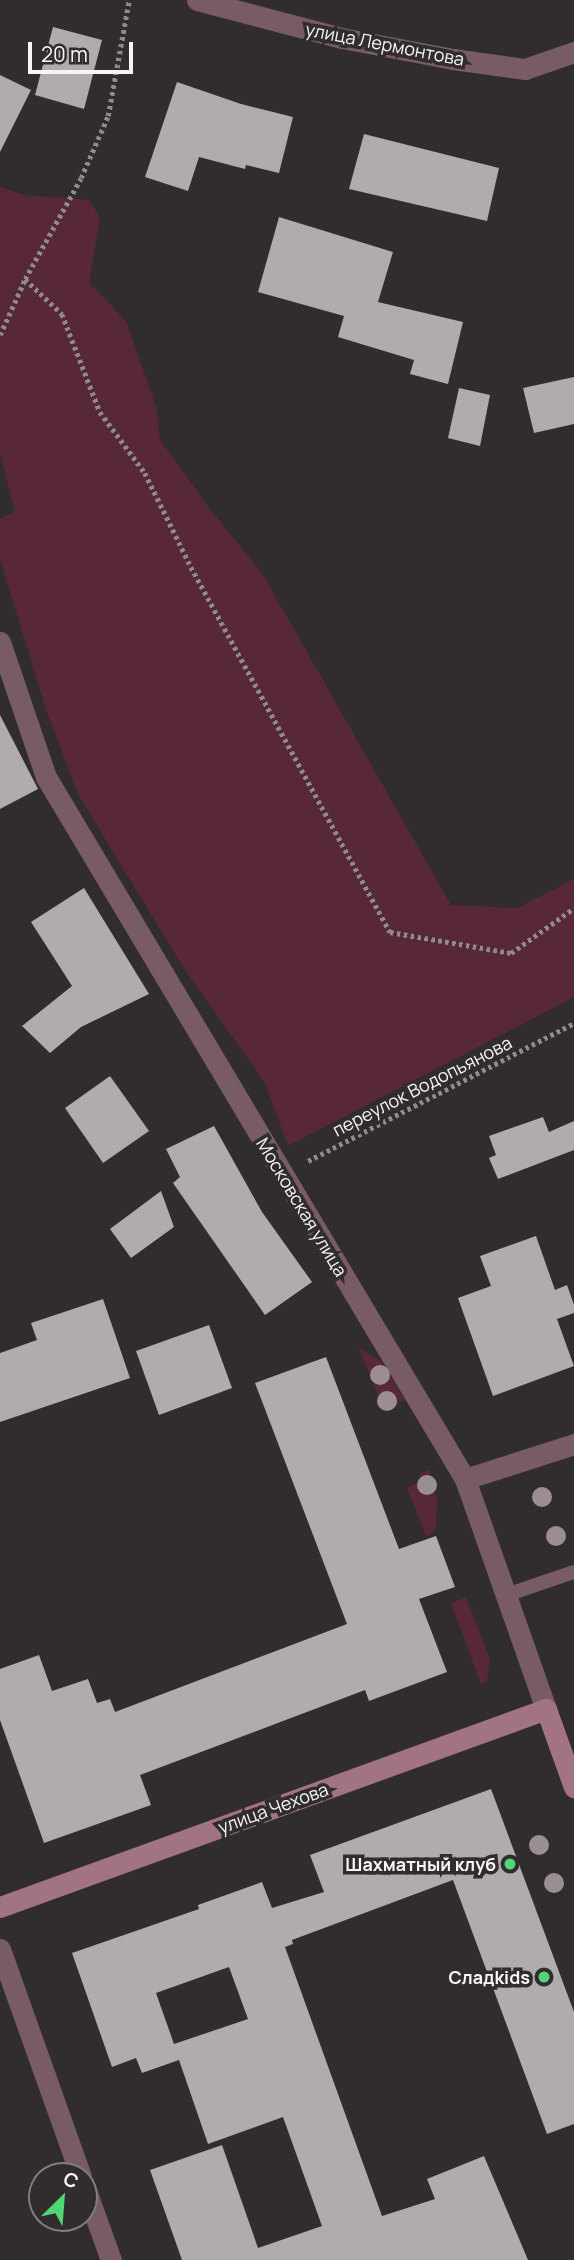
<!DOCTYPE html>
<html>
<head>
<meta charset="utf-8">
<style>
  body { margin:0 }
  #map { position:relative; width:574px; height:2260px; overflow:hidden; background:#312d2e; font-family:Manrope,sans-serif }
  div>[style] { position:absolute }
  .green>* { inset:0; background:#582839 }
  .building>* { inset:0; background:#b0abac }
  .path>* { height:4.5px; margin-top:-2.25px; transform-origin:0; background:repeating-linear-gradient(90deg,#8e8b8c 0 3.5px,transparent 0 7px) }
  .lane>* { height:14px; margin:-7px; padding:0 7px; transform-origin:7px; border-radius:7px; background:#785b63 }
  .street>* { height:21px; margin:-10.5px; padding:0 10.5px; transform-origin:10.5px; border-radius:10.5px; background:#785b63 }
  .secondary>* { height:21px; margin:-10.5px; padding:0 10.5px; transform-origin:10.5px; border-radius:10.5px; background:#a27381 }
  .trees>* { width:20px; height:20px; margin:-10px; border-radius:50%; background:#9b8e92 }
  .dots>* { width:19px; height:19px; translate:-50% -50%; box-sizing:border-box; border:4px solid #312d2e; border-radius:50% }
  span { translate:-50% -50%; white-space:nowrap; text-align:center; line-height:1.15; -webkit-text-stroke:7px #312d2e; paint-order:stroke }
  .street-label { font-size:18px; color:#f7f4f5 }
  .poi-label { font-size:18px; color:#f7f4f5; font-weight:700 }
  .right { translate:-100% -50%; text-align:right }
  .north { position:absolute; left:28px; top:2162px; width:70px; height:70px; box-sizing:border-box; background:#312d2e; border:2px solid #807d7e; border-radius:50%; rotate:25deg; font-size:19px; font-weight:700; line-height:28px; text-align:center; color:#f7f4f5 }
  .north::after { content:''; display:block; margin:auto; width:24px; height:32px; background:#50d675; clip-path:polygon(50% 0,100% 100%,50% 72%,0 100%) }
  .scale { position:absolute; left:28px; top:42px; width:105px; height:32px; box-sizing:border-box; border:4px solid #f7f4f5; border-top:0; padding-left:9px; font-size:21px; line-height:24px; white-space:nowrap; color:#f7f4f5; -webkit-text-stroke:5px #312d2e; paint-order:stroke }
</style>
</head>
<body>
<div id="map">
  <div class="green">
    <div style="clip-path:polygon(0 187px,24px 195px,89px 200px,100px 218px,89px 283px,126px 321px,156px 407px,160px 440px,209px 508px,262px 573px,451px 905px,517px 908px,574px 879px,574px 997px,288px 1146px,265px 1083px,183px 967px,78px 794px,47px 712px,0 560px,0 519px,15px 511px,0 454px)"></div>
    <div style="clip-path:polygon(359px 1348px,380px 1360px,405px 1400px,383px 1408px)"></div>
    <div style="clip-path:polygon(429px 1470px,437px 1502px,436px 1525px,435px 1531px,426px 1536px,407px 1488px,422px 1481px,420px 1473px)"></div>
    <div style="clip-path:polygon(466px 1597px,490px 1660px,487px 1681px,481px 1684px,451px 1603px)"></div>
  </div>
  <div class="building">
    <div style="clip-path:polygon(53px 27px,102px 40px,84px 109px,35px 95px)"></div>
    <div style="clip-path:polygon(0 75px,31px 90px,0 152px)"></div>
    <div style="clip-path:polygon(177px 82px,241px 104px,293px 117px,279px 173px,246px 165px,245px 169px,199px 157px,188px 191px,145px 177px)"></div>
    <div style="clip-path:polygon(364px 134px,499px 168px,487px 221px,349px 189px)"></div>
    <div style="clip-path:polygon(279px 217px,393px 252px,378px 302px,463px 322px,448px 384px,410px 374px,414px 360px,338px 337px,344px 316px,258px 292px)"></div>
    <div style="clip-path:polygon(574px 377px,574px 424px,534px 433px,523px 388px)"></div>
    <div style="clip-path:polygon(459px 388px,490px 395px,480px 446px,448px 438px)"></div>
    <div style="clip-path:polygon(0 715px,38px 789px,0 809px)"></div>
    <div style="clip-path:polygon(84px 888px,149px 994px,81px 1027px,50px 1053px,22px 1026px,72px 986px,31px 922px)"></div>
    <div style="clip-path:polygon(110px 1076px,149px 1131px,103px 1163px,65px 1108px)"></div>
    <div style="clip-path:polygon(543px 1117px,549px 1132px,574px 1121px,574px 1150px,498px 1179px,489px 1158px,496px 1155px,489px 1136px)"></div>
    <div style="clip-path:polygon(214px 1126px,262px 1212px,312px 1282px,265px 1315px,173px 1183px,180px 1177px,166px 1149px)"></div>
    <div style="clip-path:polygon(161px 1191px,174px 1227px,131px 1258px,110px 1229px)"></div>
    <div style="clip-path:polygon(536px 1236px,555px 1290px,567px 1285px,574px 1305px,574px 1313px,557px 1319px,574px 1366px,493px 1396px,458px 1298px,491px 1286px,480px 1256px)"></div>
    <div style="clip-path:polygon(103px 1299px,130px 1378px,0 1422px,0 1353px,37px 1340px,31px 1323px)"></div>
    <div style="clip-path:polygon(209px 1325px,232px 1388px,159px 1415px,136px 1351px)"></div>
    <div style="clip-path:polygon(326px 1357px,399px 1549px,436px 1536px,455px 1587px,419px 1599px,447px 1672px,369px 1701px,365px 1690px,140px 1775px,151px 1805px,44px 1843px,0 1720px,0 1669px,39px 1655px,52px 1691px,88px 1679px,97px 1703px,110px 1699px,115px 1712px,347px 1624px,255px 1383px)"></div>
    <div style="clip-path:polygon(evenodd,491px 1789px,574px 2012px,574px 2124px,547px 2134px,453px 1880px,292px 1940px,293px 1944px,285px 1947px,382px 2216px,435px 2199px,427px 2179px,484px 2156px,528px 2260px,182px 2260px,150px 2170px,222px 2145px,258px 2248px,322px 2226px,283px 2117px,208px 2144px,179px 2060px,142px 2073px,136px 2058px,112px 2067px,72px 1953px,199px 1909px,198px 1905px,262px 1882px,272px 1908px,324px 1892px,310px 1855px,491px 1789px,229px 1967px,248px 2019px,174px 2044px,156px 1993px,229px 1967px)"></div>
  </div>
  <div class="path">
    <div style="left:25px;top:279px;width:51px;rotate:43.4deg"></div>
    <div style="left:62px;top:314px;width:105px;rotate:68.8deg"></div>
    <div style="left:100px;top:412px;width:76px;rotate:53.6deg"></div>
    <div style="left:145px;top:473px;width:105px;rotate:63.9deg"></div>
    <div style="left:191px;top:567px;width:416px;rotate:61.4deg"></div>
    <div style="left:390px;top:932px;width:123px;rotate:9.8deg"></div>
    <div style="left:511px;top:953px;width:77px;rotate:-35.5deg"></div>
    <div style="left:0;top:335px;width:61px;rotate:-65.9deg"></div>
    <div style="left:25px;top:279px;width:115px;rotate:-61deg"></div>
    <div style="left:81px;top:178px;width:68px;rotate:-66.5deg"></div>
    <div style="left:108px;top:116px;width:118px;rotate:-79.7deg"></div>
    <div style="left:308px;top:1161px;width:300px;rotate:-27.4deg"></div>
  </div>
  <div class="lane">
    <div style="left:506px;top:1595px;width:72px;rotate:-18.7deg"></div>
  </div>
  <div class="street">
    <div style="left:197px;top:0;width:150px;rotate:14.7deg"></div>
    <div style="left:342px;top:38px;width:113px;rotate:10.7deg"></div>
    <div style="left:453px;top:59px;width:73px;rotate:7.9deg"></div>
    <div style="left:525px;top:69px;width:52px;rotate:-19.1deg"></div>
    <div style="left:0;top:642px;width:143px;rotate:71.2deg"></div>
    <div style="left:46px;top:777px;width:818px;rotate:59.17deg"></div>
    <div style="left:465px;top:1479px;width:244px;rotate:70.6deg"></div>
    <div style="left:465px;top:1479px;width:114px;rotate:-17.8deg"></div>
    <div style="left:0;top:1949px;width:241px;rotate:70.4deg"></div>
    <div style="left:84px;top:2185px;width:80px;rotate:70.2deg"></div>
  </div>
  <div class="secondary">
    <div style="left:0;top:1907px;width:581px;rotate:-19.93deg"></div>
    <div style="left:546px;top:1709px;width:83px;rotate:70.3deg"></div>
  </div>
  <div class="trees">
    <div style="left:380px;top:1375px"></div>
    <div style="left:387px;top:1401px"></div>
    <div style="left:427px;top:1485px"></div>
    <div style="left:542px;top:1497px"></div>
    <div style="left:556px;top:1536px"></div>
    <div style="left:539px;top:1845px"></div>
    <div style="left:554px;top:1883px"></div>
  </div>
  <div class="dots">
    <div style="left:510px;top:1864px;background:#50d675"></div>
    <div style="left:544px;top:1977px;background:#50d675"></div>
  </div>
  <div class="street-label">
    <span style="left:385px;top:44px;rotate:11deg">улица Лермонтова</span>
    <span style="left:422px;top:1086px;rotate:-27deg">переулок Водопьянова</span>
    <span style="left:302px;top:1207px;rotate:59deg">Московская улица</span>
    <span style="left:273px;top:1808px;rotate:-20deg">улица Чехова</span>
  </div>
  <div class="poi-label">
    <span class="right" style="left:496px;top:1864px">Шахматный клуб</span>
    <span class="right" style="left:530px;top:1977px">Сладkids</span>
  </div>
  <div class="north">С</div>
  <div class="scale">20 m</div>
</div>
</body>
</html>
